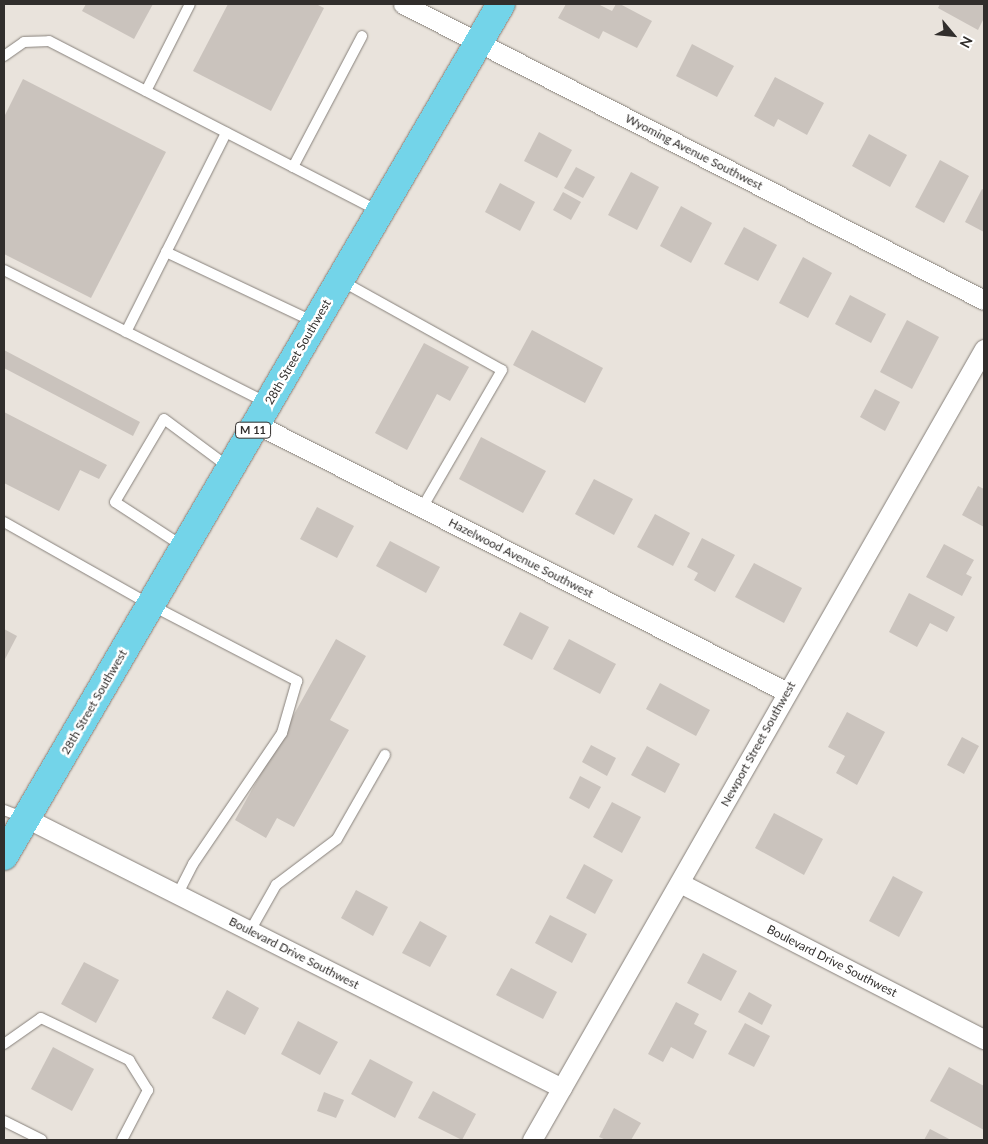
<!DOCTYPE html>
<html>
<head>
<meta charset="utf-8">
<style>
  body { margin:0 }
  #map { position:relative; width:988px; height:1144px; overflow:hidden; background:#e9e3dc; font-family:Lato,sans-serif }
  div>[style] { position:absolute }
  .building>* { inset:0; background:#cac3bd }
  .roads { filter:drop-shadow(0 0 1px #87817b) drop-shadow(0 0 1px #87817b) }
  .service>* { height:10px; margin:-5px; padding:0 5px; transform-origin:5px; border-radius:5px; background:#fff }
  .minor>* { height:19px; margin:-9.5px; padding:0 9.5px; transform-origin:9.5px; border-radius:9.5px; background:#fff }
  .primary>* { height:28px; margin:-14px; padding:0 14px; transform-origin:14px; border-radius:14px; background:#73d4e9 }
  span { translate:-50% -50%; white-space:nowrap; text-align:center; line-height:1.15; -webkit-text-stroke:5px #fff; paint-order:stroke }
  .shield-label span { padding:1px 4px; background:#fff; border:1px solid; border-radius:4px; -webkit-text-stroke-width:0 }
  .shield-label { font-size:11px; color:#312e2c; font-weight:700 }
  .street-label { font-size:12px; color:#312e2c }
  .frame { position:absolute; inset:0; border:5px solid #312e2c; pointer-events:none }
  .north { position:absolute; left:928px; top:10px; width:50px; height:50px; -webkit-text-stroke:4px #fff; paint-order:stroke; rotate:118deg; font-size:14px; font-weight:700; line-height:20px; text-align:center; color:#312e2c }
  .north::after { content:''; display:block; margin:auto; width:18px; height:22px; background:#312e2c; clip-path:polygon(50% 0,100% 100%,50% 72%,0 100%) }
</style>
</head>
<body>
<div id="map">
  <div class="building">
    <div style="clip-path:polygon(86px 4px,153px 4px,134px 39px,82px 11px)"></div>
    <div style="clip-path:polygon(228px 4px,316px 4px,324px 8px,271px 111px,193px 71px)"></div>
    <div style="clip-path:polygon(566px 4px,598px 4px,612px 11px,616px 4px,620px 4px,652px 21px,637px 48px,603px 31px,599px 39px,558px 18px)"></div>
    <div style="clip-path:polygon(940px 4px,984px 4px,984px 18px,978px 30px,938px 8px)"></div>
    <div style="clip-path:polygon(692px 44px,734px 66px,717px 97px,676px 76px)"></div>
    <div style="clip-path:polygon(775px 77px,824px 103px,807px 135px,778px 119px,774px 127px,754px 116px)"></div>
    <div style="clip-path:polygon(23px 79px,166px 152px,91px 298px,4px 254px,4px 117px)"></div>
    <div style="clip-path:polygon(539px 132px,572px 150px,557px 178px,524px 161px)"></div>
    <div style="clip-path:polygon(869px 134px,907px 155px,890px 187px,852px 166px)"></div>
    <div style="clip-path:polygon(940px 160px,969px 176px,944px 223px,915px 207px)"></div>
    <div style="clip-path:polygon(576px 167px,595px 177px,583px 198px,564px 188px)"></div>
    <div style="clip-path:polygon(631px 172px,659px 187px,637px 230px,608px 215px)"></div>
    <div style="clip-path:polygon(500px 183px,535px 202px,520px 231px,485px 212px)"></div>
    <div style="clip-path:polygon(982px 189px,984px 190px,984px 232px,965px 222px)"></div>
    <div style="clip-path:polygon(563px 192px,581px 202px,571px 220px,553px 210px)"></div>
    <div style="clip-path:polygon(681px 206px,712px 223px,691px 263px,660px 246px)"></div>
    <div style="clip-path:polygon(744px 227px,777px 245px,758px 281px,724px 264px)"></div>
    <div style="clip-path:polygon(803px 257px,832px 273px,808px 318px,779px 303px)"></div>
    <div style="clip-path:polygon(850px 295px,886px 314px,871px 343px,835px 324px)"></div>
    <div style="clip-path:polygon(907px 320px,939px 337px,912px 389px,880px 372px)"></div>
    <div style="clip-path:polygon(532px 330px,603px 368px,585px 403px,513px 365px)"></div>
    <div style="clip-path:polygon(424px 343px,469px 367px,450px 401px,437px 394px,407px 450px,375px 433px)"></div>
    <div style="clip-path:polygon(4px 350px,140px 422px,133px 436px,4px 368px)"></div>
    <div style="clip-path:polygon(875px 389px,900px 402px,885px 431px,860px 417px)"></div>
    <div style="clip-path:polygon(4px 412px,107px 465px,99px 479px,80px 470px,59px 511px,4px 483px)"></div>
    <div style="clip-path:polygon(481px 437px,546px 471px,523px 513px,459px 479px)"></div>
    <div style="clip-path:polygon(594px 479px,633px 499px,614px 535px,575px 514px)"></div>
    <div style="clip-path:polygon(978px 486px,984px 489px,984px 527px,962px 515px)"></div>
    <div style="clip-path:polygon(317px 507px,354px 526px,337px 558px,300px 539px)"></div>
    <div style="clip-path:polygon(655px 514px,690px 533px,673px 566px,637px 547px)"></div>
    <div style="clip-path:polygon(702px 538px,735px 555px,715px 592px,694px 580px,698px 573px,687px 567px)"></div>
    <div style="clip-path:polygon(390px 541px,440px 567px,426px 593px,376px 566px)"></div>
    <div style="clip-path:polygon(944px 544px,974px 560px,966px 574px,972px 577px,962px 596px,926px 577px)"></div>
    <div style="clip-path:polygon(754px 563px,802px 588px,784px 623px,735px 597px)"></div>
    <div style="clip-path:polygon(909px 593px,955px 617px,947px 632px,930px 623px,917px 647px,889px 632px)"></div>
    <div style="clip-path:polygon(520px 612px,549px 627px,532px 660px,503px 645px)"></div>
    <div style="clip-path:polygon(4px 629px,17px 636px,4px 661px)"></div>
    <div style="clip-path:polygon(336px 639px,366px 656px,330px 720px,349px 730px,294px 827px,277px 818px,266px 838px,235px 820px)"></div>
    <div style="clip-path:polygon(569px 639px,616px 664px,600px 694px,553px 669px)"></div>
    <div style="clip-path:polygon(660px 683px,710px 710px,696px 736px,646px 709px)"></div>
    <div style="clip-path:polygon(847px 712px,885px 732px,857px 785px,836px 773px,845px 756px,828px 747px)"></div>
    <div style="clip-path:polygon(962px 737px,979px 746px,964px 774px,947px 765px)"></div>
    <div style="clip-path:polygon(591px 745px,616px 758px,607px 776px,582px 762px)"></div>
    <div style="clip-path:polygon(647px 746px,680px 764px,665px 793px,631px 775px)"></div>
    <div style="clip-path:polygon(580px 776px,601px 787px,589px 809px,569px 798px)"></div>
    <div style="clip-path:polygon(612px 802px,641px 817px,622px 853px,593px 837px)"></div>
    <div style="clip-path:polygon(774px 813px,823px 839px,804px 875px,755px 848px)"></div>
    <div style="clip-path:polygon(584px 864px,613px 880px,595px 914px,566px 898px)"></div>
    <div style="clip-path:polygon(893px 876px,923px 892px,899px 937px,869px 921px)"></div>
    <div style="clip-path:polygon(356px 890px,388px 907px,373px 936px,341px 918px)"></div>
    <div style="clip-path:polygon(550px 915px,587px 934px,572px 963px,535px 943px)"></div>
    <div style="clip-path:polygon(420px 921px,447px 936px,430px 967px,402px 953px)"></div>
    <div style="clip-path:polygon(703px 953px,737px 971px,721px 1001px,687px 983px)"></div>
    <div style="clip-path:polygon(84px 962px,119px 980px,96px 1023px,61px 1004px)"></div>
    <div style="clip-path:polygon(511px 968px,557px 992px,543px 1019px,496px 995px)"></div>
    <div style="clip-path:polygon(227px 990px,259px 1008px,245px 1035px,212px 1018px)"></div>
    <div style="clip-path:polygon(749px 992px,772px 1005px,762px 1025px,738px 1012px)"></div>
    <div style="clip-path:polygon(676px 1002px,699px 1014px,694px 1024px,707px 1031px,693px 1059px,671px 1047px,663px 1062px,648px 1054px)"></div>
    <div style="clip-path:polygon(298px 1021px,338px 1042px,320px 1075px,281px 1054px)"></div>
    <div style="clip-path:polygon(745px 1023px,770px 1036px,754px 1067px,728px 1054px)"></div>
    <div style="clip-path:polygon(53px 1047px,94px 1069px,72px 1111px,31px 1089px)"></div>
    <div style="clip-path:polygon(370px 1059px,413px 1082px,395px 1118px,351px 1094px)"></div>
    <div style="clip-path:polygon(949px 1067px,984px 1086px,984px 1130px,930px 1101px)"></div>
    <div style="clip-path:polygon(433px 1091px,476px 1114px,462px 1140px,418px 1118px)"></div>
    <div style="clip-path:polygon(324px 1092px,344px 1100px,336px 1118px,317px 1111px)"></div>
    <div style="clip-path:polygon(614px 1108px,641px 1123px,631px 1140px,606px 1140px,599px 1137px)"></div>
    <div style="clip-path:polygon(930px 1129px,951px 1140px,924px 1140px)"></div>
  </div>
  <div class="roads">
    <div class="service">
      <div style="left:4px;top:56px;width:24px;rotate:-35deg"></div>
      <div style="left:24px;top:42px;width:25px;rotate:-2deg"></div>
      <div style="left:49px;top:41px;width:371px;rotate:27.3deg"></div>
      <div style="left:146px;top:91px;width:97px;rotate:-63.2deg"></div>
      <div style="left:293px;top:167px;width:148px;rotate:-62.2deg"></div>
      <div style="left:166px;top:252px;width:164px;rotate:25.3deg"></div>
      <div style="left:4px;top:270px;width:295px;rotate:26.8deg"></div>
      <div style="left:340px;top:280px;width:185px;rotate:29.1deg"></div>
      <div style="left:502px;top:370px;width:160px;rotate:120.1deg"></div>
      <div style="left:126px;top:332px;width:223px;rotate:-63.3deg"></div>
      <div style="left:4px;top:522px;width:169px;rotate:29.5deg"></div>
      <div style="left:151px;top:605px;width:165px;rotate:27.5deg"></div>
      <div style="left:297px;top:681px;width:54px;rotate:106.1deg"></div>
      <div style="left:282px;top:733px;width:158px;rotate:124.2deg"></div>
      <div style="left:193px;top:864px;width:35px;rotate:117deg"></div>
      <div style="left:184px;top:547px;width:82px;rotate:-146.9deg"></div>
      <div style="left:115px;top:502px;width:96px;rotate:-59.4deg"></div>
      <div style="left:164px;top:419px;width:82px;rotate:36.6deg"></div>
      <div style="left:4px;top:810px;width:22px;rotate:21deg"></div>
      <div style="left:250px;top:931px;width:53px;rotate:-60.5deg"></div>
      <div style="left:276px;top:885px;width:76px;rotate:-37deg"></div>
      <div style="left:337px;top:839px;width:97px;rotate:-60.3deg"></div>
      <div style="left:4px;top:1044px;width:45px;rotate:-35.1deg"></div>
      <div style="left:41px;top:1018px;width:98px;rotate:25.5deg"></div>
      <div style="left:129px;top:1060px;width:36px;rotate:58deg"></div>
      <div style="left:148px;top:1090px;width:56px;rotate:117.5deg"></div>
      <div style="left:4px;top:1121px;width:42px;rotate:26.6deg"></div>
    </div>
    <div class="minor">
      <div style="left:403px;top:4px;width:652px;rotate:27deg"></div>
      <div style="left:256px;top:424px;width:595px;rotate:26.78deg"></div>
      <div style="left:26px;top:818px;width:600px;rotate:26.74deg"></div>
      <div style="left:680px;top:883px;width:342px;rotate:27.2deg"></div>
      <div style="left:532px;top:1140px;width:911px;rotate:-60.26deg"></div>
    </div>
    <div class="primary">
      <div style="left:4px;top:856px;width:986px;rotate:-59.74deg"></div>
    </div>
  </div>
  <div class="shield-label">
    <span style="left:253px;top:430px">M 11</span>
  </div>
  <div class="street-label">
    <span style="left:694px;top:152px;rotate:27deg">Wyoming Avenue Southwest</span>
    <span style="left:298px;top:352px;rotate:-60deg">28th Street Southwest</span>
    <span style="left:521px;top:558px;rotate:27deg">Hazelwood Avenue Southwest</span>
    <span style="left:94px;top:702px;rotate:-60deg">28th Street Southwest</span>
    <span style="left:758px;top:744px;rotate:-61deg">Newport Street Southwest</span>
    <span style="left:294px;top:953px;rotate:27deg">Boulevard Drive Southwest</span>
    <span style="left:832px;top:961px;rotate:27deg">Boulevard Drive Southwest</span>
  </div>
  <div class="frame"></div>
  <div class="north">N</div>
</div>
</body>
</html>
